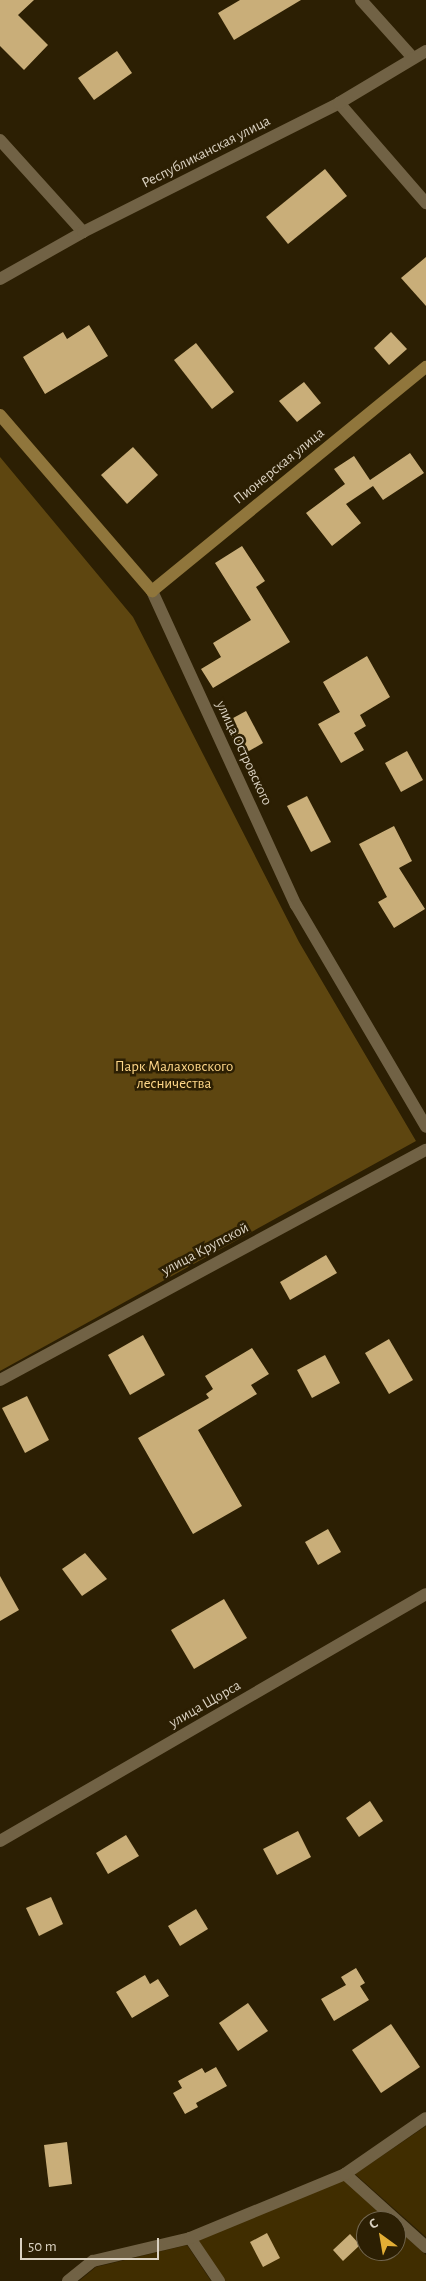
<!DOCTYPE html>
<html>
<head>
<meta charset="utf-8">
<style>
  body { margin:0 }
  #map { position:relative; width:426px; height:2281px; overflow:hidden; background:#2c1f03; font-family:"Alegreya Sans",sans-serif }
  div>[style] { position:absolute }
  .green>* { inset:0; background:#402d00 }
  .forest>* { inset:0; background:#5e4610 }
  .building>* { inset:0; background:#c9ae79 }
  .street>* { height:12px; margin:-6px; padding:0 6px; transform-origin:6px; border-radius:6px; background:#716245 }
  .secondary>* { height:12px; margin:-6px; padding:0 6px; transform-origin:6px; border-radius:6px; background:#90763c }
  span { translate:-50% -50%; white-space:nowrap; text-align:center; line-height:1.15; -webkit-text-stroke:5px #2c1f03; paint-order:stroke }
  .street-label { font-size:15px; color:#dad1c1 }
  .park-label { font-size:15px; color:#fed789 }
  .north { position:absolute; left:356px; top:2211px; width:50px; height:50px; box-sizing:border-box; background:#2c1f03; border:1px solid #72664f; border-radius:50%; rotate:328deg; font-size:14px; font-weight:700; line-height:20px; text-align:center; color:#dad1c1 }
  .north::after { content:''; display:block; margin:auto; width:18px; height:22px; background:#e3ae35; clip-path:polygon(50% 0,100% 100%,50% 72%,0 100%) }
  .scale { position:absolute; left:20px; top:2238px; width:139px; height:22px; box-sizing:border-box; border:2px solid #dad1c1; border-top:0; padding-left:6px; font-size:15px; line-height:18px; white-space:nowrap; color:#dad1c1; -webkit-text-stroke:4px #2c1f03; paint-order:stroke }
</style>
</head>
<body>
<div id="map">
  <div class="green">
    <div style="clip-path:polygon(426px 2126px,426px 2237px,355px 2174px)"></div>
    <div style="clip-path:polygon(344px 2180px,388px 2221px,366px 2221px,366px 2251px,396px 2251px,396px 2228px,426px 2255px,426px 2281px,225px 2281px,198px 2240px)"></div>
    <div style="clip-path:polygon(187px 2245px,211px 2281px,79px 2281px,96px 2267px)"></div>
  </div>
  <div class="forest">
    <div style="clip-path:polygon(0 457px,133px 617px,299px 942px,416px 1141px,0 1371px)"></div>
  </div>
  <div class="building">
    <div style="clip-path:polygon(0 0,34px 0,18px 15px,48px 45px,24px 70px,0 46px)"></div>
    <div style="clip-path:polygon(240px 0,301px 0,234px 40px,218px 13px)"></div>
    <div style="clip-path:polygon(117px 51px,132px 73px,94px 100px,78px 78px)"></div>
    <div style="clip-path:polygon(325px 169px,347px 196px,288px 244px,266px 217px)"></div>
    <div style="clip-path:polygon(426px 257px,426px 306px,401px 278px)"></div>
    <div style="clip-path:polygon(89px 325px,108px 356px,45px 394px,23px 357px,63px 332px,67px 339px)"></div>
    <div style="clip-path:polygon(391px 332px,407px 349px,389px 365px,374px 348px)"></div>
    <div style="clip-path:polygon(196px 343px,234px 392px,212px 409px,174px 360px)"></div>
    <div style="clip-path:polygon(304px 382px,321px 403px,297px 422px,279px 401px)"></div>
    <div style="clip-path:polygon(133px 447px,158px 475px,127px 504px,101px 475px)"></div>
    <div style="clip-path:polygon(410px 453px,424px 473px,383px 500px,373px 486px,346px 504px,361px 523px,332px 546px,306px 513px,345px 484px,334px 469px,354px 456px,370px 480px)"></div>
    <div style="clip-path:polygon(242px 546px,265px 581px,256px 587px,290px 642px,213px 688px,201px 669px,221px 657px,213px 643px,251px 620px,215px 563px)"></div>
    <div style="clip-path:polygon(367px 656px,390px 697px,360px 715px,366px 726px,354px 733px,364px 750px,341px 763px,318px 724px,340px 712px,323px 682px)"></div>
    <div style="clip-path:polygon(246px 711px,263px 743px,242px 755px,224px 723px)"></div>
    <div style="clip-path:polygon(407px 751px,423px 780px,401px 792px,385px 763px)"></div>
    <div style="clip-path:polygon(307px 796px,331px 842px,311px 852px,287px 806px)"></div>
    <div style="clip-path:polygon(394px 826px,412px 861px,399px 868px,425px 909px,394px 928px,378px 902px,387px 897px,359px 844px)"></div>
    <div style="clip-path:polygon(326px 1255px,337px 1273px,290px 1300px,280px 1282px)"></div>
    <div style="clip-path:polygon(143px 1335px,165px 1375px,130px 1395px,108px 1355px)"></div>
    <div style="clip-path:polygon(389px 1339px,413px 1380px,389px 1394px,365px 1353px)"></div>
    <div style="clip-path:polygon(252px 1348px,269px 1374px,251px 1385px,257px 1394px,198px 1430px,242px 1506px,193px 1534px,138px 1438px,209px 1398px,206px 1394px,213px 1389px,205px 1376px)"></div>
    <div style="clip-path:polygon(325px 1355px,340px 1383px,312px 1398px,297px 1370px)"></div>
    <div style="clip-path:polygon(27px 1396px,49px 1440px,25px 1453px,2px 1408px)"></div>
    <div style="clip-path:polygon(328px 1529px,341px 1552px,318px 1565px,305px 1542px)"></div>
    <div style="clip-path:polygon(85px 1553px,107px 1579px,82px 1596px,62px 1569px)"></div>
    <div style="clip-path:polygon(0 1576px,19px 1610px,0 1621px)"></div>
    <div style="clip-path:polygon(224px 1599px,247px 1638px,194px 1669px,171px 1630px)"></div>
    <div style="clip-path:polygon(370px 1801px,383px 1821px,359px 1837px,346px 1818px)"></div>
    <div style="clip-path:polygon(298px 1831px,311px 1857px,277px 1875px,263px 1849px)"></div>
    <div style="clip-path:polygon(126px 1835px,139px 1856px,108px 1874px,96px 1853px)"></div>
    <div style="clip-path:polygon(51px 1897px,63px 1924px,39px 1936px,26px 1908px)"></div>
    <div style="clip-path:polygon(196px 1909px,208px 1929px,180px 1946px,168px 1926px)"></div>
    <div style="clip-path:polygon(356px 1968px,365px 1983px,360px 1986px,369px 2000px,334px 2021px,321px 1999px,346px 1985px,341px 1977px)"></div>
    <div style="clip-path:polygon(145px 1975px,150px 1984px,158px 1979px,169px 1996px,132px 2018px,116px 1992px)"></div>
    <div style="clip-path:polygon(248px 2003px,268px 2031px,238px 2051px,219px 2023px)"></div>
    <div style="clip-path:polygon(391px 2024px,420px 2067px,381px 2093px,352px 2050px)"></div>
    <div style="clip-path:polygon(216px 2067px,227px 2086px,196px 2103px,198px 2107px,185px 2114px,173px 2093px,182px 2088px,178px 2081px,202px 2068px,205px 2073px)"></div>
    <div style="clip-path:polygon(67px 2142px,72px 2184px,49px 2187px,44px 2145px)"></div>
    <div style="clip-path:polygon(267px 2233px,280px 2258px,263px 2267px,250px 2242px)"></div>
    <div style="clip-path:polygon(350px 2234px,360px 2245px,343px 2261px,333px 2250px)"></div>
  </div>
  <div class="street">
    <div style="left:361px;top:0;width:78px;rotate:48.1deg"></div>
    <div style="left:339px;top:103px;width:133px;rotate:49deg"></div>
    <div style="left:0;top:140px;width:124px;rotate:47.9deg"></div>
    <div style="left:0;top:279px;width:95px;rotate:-29.5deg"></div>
    <div style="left:83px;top:232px;width:287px;rotate:-26.7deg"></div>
    <div style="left:339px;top:103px;width:101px;rotate:-30.9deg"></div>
    <div style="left:152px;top:591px;width:345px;rotate:65.4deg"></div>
    <div style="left:296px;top:905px;width:257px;rotate:59.6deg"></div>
    <div style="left:0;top:1380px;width:484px;rotate:-28.4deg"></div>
    <div style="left:0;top:1841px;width:492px;rotate:-30.1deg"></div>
    <div style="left:345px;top:2174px;width:109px;rotate:42deg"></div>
    <div style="left:190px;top:2238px;width:52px;rotate:56deg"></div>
    <div style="left:68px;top:2281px;width:32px;rotate:-39deg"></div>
    <div style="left:93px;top:2261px;width:100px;rotate:-13.3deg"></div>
    <div style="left:190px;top:2238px;width:168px;rotate:-22.4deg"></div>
    <div style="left:345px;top:2174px;width:98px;rotate:-34.7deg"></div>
  </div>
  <div class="secondary">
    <div style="left:0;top:415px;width:233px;rotate:49.2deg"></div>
    <div style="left:152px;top:591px;width:354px;rotate:-39.3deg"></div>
  </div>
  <div class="street-label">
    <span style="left:206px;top:152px;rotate:-27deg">Республиканская улица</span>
    <span style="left:279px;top:466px;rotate:-39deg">Пионерская улица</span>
    <span style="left:244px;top:753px;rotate:65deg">улица Островского</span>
    <span style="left:205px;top:1249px;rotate:-28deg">улица Крупской</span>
    <span style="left:205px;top:1704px;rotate:-30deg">улица Щорса</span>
  </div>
  <div class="park-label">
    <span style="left:174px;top:1075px">Парк Малаховского<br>лесничества</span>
  </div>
  <div class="north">С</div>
  <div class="scale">50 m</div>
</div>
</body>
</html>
